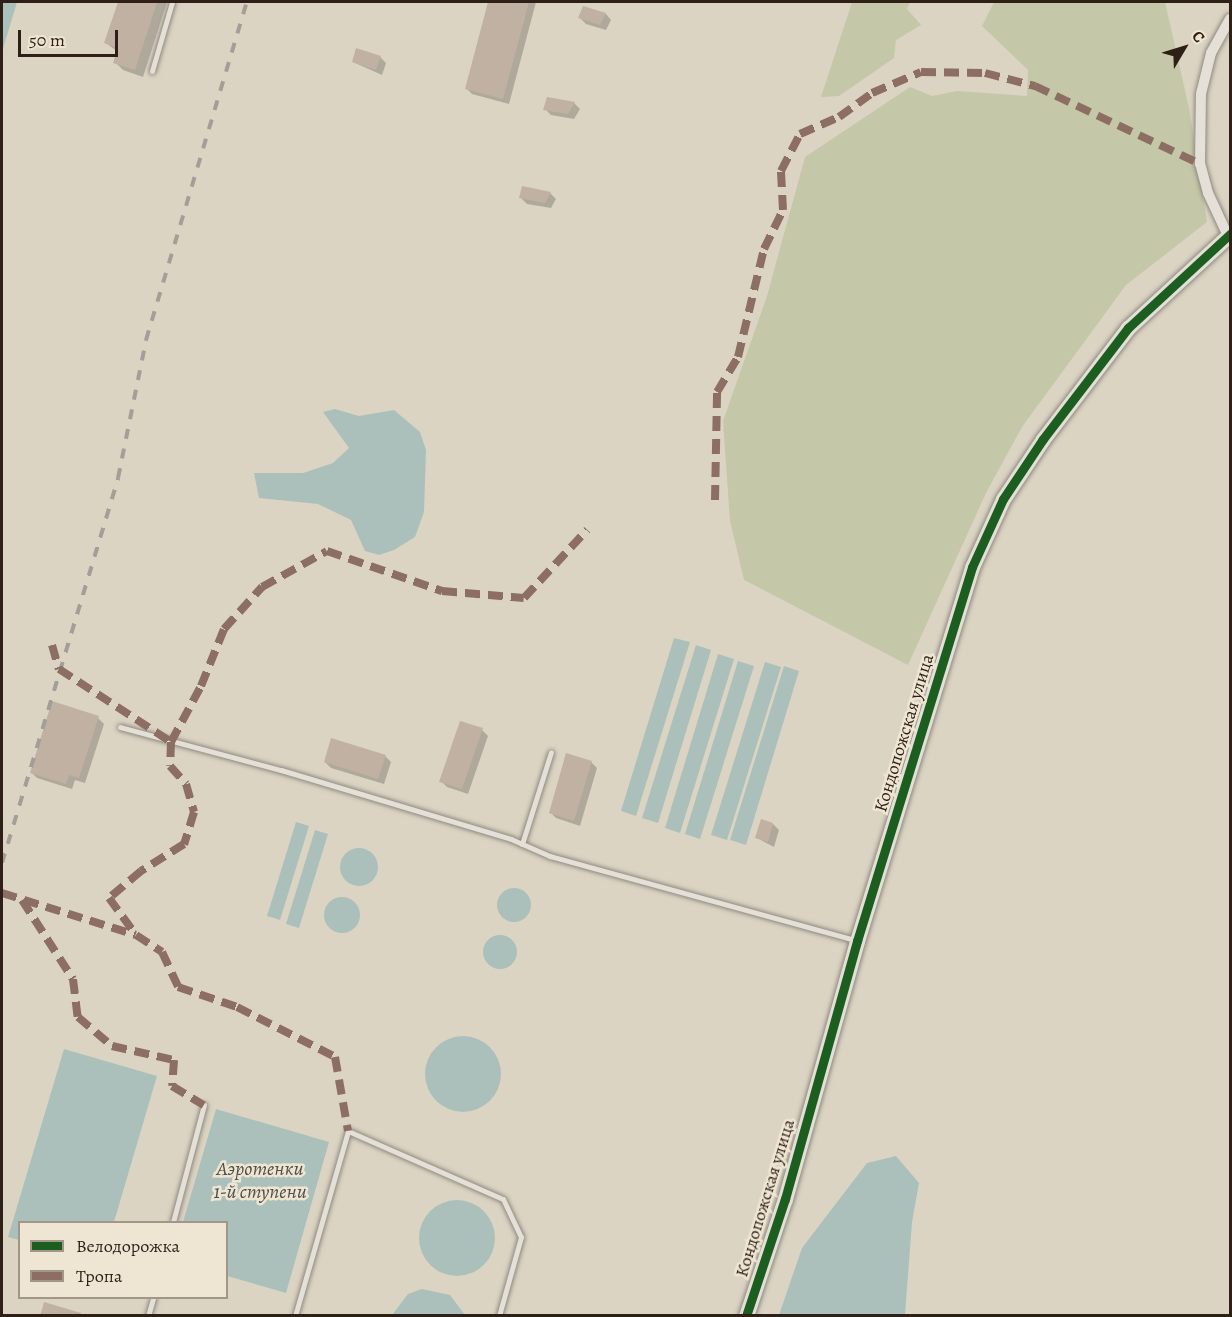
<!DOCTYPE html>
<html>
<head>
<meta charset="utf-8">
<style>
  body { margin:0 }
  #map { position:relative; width:1232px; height:1317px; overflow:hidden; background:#dbd4c3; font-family:Alegreya,serif }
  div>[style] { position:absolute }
  .green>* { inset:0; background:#c4c8a8 }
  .water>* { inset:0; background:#acc0bb }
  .round { border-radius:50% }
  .shadow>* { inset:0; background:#0003 }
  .building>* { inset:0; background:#c0b1a3 }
  .roads { filter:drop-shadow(0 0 2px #908a80) drop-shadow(0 0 2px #908a80) }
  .lane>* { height:5px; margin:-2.5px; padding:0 2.5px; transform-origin:2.5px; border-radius:2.5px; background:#e4e0d7 }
  .street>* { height:10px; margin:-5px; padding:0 5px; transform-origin:5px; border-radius:5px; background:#e4e0d7 }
  .secondary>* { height:15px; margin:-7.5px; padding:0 7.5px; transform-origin:7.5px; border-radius:7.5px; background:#e4e0d7 }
  .rail>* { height:4px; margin-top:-2px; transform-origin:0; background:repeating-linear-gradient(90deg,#a39e97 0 10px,transparent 0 20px) }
  .quiet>* { height:8px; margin-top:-4px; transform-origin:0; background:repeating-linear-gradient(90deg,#8d6e63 0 15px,transparent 0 23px) }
  .cycleway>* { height:9px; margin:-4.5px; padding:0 4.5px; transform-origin:4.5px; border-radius:4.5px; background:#1b5e20 }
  span { translate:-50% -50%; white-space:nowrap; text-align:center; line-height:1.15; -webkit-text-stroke:5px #eee5d2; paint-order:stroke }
  .street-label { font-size:18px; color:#2e1f17 }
  .water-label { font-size:20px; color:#4e4d47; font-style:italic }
  .frame { position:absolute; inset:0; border:3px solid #2e1f17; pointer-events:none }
  .legend { position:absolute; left:18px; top:1221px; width:210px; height:78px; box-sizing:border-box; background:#eee5d2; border:2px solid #a19687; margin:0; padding:8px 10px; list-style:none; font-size:18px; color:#2e1f17 }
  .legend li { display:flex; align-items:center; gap:12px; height:30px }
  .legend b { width:30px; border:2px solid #a19687 }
  .north { position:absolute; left:1154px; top:18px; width:60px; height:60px; -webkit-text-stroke:4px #eee5d2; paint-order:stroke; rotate:52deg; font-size:16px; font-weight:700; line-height:24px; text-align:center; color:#2e1f17 }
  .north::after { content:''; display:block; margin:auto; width:21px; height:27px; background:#2e1f17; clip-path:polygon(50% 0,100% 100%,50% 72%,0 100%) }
  .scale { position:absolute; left:18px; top:30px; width:100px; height:27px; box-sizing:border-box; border:3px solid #2e1f17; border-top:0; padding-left:8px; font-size:18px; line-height:21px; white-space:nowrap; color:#2e1f17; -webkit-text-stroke:4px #eee5d2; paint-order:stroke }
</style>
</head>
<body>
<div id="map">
  <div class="green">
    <div style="clip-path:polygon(852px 2px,910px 2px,907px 9px,921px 25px,896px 40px,894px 58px,839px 96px,821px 97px)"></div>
    <div style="clip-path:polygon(994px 2px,1165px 2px,1189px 108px,1207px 222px,1126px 285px,1022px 427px,986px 493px,908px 665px,744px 580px,730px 521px,723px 421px,767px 296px,805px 157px,910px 87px,932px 96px,957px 91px,1027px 96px,1028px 70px,982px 26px)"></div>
  </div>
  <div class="water">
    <div style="clip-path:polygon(2px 2px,17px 2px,2px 52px)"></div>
    <div style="clip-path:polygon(335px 409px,359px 416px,394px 410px,420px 432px,426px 450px,424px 512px,415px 537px,394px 550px,379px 555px,365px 551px,351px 520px,318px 504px,259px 498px,254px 473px,303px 473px,333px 463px,349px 448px,323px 412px)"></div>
    <div style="clip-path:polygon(674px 638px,690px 642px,636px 816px,621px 811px)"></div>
    <div style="clip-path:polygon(696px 645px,711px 650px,658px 823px,642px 818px)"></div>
    <div style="clip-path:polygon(718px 654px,734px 659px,680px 833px,665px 828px)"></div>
    <div style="clip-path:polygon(738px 661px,754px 666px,700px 839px,685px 834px)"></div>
    <div style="clip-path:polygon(765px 662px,781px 667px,727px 840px,711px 835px)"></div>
    <div style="clip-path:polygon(784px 666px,799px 671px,746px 845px,730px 840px)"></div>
    <div style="clip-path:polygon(296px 822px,309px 826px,280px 920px,267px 916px)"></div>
    <div style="clip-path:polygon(315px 830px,328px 834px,299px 928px,286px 924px)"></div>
    <div class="round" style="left:340px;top:848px;width:38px;height:38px"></div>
    <div class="round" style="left:497px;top:888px;width:34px;height:34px"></div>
    <div class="round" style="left:324px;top:897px;width:36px;height:36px"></div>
    <div class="round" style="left:483px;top:935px;width:34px;height:34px"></div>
    <div class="round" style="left:425px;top:1036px;width:76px;height:76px"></div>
    <div style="clip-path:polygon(64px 1049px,157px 1076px,114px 1222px,20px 1222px,19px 1240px,8px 1237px)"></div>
    <div style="clip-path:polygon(216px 1109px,329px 1142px,286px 1293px,227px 1276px,226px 1222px,183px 1222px)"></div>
    <div style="clip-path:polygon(896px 1156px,919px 1183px,912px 1222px,905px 1315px,779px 1315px,802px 1248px,867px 1163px)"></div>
    <div class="round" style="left:419px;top:1200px;width:76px;height:76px"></div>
    <div style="clip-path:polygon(422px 1289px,450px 1295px,465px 1315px,392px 1315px,408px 1294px)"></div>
  </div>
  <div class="shadow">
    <div style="clip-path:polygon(119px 2px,167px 2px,143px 77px,123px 70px,115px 62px,118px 52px,106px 43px)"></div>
    <div style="clip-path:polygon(489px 2px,536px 2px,509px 104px,472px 94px,466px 88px)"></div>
    <div style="clip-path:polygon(584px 8px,606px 14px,611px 20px,606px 30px,586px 24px,580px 18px)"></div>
    <div style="clip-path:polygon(380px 57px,386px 63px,382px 75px,353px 62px)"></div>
    <div style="clip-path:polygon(574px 103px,580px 109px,574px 119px,551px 115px,545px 109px)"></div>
    <div style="clip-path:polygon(550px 193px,556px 199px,551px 208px,527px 204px,521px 198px)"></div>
    <div style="clip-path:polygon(98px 718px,104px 724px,85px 783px,75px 780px,72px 789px,37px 778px,31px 772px)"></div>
    <div style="clip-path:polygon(482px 730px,488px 736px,468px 794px,447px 787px,441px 781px)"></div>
    <div style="clip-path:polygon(385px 756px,391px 762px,384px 784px,331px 768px,325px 762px)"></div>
    <div style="clip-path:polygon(591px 762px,597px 768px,580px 826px,556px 818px,550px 812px)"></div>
    <div style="clip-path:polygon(773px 824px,779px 830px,774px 847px,757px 838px)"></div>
  </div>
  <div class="building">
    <div style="clip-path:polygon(118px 2px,157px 2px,135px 70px,113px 63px,118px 48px,104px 43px)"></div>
    <div style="clip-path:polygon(488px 2px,529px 2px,503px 99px,465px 89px)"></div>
    <div style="clip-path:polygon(583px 6px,606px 13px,600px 25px,578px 18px)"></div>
    <div style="clip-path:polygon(356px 48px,381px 56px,376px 70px,352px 62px)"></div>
    <div style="clip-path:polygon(547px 97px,575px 102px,568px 114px,543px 110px)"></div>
    <div style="clip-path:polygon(522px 186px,551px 192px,545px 203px,519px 198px)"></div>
    <div style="clip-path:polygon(52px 701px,99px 716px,79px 778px,69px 775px,66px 784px,30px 773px)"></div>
    <div style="clip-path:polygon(460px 721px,483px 728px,462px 789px,439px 782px)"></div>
    <div style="clip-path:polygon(331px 738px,386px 755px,378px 779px,324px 762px)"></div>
    <div style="clip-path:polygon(566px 753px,592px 761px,574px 821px,549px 813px)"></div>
    <div style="clip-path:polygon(761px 819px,773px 823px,768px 842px,755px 838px)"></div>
    <div style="clip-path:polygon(44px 1302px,81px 1313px,80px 1316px,40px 1316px)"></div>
  </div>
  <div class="roads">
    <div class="lane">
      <div style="left:152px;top:71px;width:72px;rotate:-73.8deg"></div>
      <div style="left:120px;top:727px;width:167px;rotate:15deg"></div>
      <div style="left:281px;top:770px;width:240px;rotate:16.7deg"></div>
      <div style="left:511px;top:839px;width:43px;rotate:23.6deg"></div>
      <div style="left:550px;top:856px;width:316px;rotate:15.4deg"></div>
      <div style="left:522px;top:844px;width:96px;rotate:-72.5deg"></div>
      <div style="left:173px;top:1222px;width:121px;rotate:-75.2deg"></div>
      <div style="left:148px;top:1316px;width:19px;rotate:-74deg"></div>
      <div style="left:295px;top:1316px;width:192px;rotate:-74deg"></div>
      <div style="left:348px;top:1131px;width:169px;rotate:23.7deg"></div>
      <div style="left:503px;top:1199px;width:42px;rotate:64.7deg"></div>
      <div style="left:521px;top:1237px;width:82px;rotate:105.6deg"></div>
    </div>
    <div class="street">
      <div style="left:1228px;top:236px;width:47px;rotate:-114.9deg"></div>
      <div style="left:1208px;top:193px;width:30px;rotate:-105deg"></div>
      <div style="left:1200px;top:164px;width:70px;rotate:-89.2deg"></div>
      <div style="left:1201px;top:94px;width:42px;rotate:-76.3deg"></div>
      <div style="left:1211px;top:53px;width:39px;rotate:-61deg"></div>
    </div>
    <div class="secondary">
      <div style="left:746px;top:1316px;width:123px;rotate:-71.6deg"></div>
      <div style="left:785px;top:1199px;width:268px;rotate:-74.4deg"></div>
      <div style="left:857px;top:941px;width:391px;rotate:-72.9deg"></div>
      <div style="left:972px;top:567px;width:75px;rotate:-65.5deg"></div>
      <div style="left:1003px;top:499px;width:72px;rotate:-56.3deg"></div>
      <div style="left:1043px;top:439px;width:140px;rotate:-52.6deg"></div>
      <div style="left:1128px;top:328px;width:139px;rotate:-42.7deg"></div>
    </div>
  </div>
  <div class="rail">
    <div style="left:2px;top:863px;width:402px;rotate:-73.2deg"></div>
    <div style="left:118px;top:478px;width:141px;rotate:-78.5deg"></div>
    <div style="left:146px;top:340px;width:353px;rotate:-73.4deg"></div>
  </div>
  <div class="quiet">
    <div style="left:715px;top:500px;width:108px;rotate:-88.9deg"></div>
    <div style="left:717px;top:392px;width:41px;rotate:-59deg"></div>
    <div style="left:738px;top:357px;width:111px;rotate:-76.5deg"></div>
    <div style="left:764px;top:249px;width:43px;rotate:-64deg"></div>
    <div style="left:783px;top:210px;width:39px;rotate:-93deg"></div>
    <div style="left:781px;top:171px;width:42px;rotate:-62.8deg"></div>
    <div style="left:800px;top:134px;width:43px;rotate:-23.6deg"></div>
    <div style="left:839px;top:117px;width:41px;rotate:-36deg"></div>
    <div style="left:872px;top:93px;width:53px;rotate:-23.2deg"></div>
    <div style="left:921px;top:72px;width:64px;rotate:0.9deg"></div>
    <div style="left:985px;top:73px;width:52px;rotate:14.6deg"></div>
    <div style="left:1035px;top:86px;width:183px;rotate:25.3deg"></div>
    <div style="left:52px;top:645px;width:25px;rotate:74deg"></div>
    <div style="left:59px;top:669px;width:134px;rotate:33.1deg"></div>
    <div style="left:171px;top:742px;width:24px;rotate:92deg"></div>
    <div style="left:170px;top:766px;width:24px;rotate:48deg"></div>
    <div style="left:186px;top:784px;width:29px;rotate:74deg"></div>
    <div style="left:194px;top:812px;width:34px;rotate:107deg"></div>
    <div style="left:184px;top:844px;width:51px;rotate:147.9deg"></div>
    <div style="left:141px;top:871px;width:42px;rotate:139.8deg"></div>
    <div style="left:109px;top:898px;width:46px;rotate:53.9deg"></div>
    <div style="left:171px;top:742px;width:64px;rotate:-61.8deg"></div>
    <div style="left:201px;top:686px;width:61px;rotate:-68deg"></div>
    <div style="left:224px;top:629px;width:57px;rotate:-47.9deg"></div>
    <div style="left:262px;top:587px;width:74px;rotate:-29deg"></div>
    <div style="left:327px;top:551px;width:122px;rotate:19.2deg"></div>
    <div style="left:442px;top:591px;width:82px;rotate:4.9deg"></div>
    <div style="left:524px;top:598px;width:93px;rotate:-47.2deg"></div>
    <div style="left:2px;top:893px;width:140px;rotate:17.4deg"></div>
    <div style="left:136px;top:935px;width:31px;rotate:33deg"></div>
    <div style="left:162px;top:952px;width:38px;rotate:65deg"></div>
    <div style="left:178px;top:987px;width:62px;rotate:18.7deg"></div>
    <div style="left:237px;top:1007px;width:110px;rotate:27deg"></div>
    <div style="left:335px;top:1057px;width:75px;rotate:80deg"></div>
    <div style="left:22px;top:900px;width:94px;rotate:57.2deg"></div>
    <div style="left:73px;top:979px;width:38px;rotate:83deg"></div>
    <div style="left:78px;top:1017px;width:45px;rotate:40.5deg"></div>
    <div style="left:112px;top:1046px;width:64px;rotate:12.7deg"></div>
    <div style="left:174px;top:1060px;width:26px;rotate:94deg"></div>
    <div style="left:172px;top:1086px;width:37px;rotate:31deg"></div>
  </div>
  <div class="cycleway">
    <div style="left:746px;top:1316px;width:123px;rotate:-71.6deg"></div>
    <div style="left:785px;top:1199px;width:268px;rotate:-74.4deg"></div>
    <div style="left:857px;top:941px;width:391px;rotate:-72.9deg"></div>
    <div style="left:972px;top:567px;width:75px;rotate:-65.5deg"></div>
    <div style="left:1003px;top:499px;width:72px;rotate:-56.3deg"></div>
    <div style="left:1043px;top:439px;width:140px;rotate:-52.6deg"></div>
    <div style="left:1128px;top:328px;width:139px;rotate:-42.7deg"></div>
  </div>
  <div class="street-label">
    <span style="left:904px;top:733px;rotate:-73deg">Кондопожская улица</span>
    <span style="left:765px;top:1198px;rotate:-73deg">Кондопожская улица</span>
  </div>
  <div class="water-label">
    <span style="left:260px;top:1180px">Аэротенки<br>1-й ступени</span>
  </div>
  <div class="frame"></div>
  <ul class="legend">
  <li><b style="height:8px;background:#1b5e20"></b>Велодорожка</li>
  <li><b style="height:8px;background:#8d6e63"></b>Тропа</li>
  </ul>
  <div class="north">С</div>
  <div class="scale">50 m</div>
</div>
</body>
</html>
